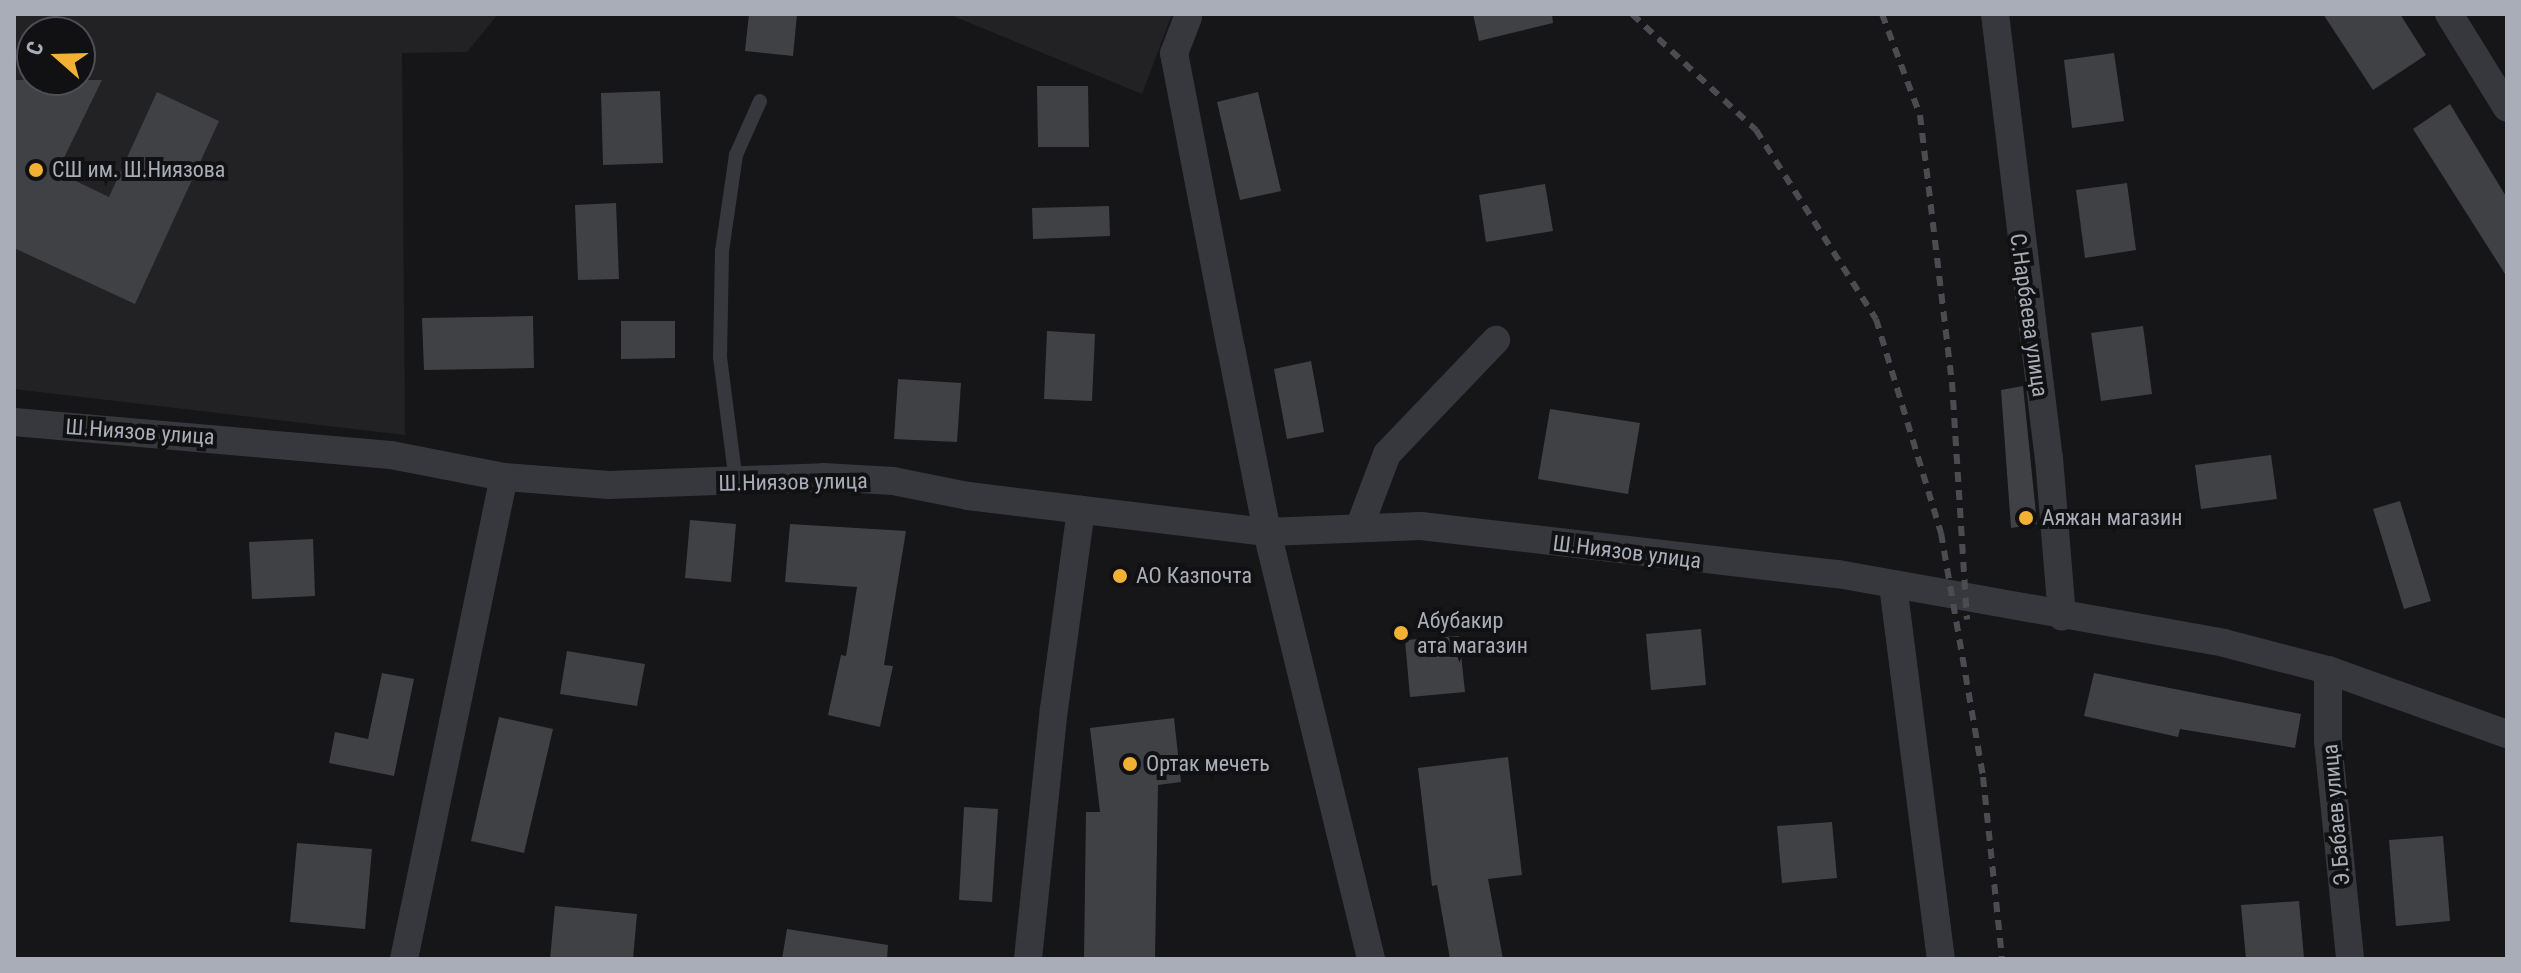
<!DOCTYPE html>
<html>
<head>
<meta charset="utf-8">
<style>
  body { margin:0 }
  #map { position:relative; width:2521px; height:973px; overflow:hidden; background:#161618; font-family:"Roboto Condensed",sans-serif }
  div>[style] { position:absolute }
  .built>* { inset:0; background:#222225 }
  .building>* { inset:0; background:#404145 }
  .service>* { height:14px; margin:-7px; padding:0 7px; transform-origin:7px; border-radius:7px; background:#37383d }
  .minor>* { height:28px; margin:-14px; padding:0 14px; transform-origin:14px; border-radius:14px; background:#37383d }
  .rail>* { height:6px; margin-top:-3px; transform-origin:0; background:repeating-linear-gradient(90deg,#4a4c52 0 10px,transparent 0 18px) }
  .dots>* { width:22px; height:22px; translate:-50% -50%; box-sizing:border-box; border:4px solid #111113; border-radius:50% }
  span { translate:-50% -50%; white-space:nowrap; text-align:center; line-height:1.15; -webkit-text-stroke:8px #111113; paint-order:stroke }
  .poi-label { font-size:22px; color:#a8adb8 }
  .left { translate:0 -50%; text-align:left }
  .street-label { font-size:22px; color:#a8adb8 }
  .frame { position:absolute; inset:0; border:16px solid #a8adb8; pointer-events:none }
  .north { position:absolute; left:16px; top:16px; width:80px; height:80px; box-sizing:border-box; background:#111113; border:2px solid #4d4f55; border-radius:50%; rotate:290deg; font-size:22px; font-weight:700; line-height:32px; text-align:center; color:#a8adb8 }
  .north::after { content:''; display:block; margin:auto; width:28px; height:36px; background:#f2b134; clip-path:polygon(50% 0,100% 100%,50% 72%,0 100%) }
</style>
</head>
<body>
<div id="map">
  <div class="built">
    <div style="clip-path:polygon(evenodd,14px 14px,498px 14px,467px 52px,402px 53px,405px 435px,14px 389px,14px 14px,32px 32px,80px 32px,80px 80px,32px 80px,32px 32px)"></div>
    <div style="clip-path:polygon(948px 14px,1172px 14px,1142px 94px)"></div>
  </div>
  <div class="building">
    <div style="clip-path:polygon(749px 14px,797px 14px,793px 56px,745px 51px)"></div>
    <div style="clip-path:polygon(1473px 14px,1552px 14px,1553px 23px,1479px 41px)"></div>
    <div style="clip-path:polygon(2323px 14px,2400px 14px,2426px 55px,2373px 90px)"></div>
    <div style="clip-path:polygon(2114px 53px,2124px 121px,2072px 128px,2064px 60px)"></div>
    <div style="clip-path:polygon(14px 80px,102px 80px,57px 172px,109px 197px,157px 92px,219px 121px,135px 304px,14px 248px)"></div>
    <div style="clip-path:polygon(1037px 86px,1088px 86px,1089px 147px,1038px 147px)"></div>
    <div style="clip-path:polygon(660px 91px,663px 163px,603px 165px,601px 93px)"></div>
    <div style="clip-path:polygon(1258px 92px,1281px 191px,1240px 200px,1217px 102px)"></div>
    <div style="clip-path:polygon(2450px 104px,2507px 198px,2507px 277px,2413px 129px)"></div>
    <div style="clip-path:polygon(2127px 183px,2136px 250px,2085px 258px,2076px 190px)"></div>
    <div style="clip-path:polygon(1545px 184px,1553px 231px,1486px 242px,1479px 195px)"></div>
    <div style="clip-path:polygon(616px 203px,619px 279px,578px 280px,575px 205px)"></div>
    <div style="clip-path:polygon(1109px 206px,1110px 236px,1033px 239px,1032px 208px)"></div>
    <div style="clip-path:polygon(533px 316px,534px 368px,424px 370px,422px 318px)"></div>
    <div style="clip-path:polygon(621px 321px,675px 321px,675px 358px,621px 359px)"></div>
    <div style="clip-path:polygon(2143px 326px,2152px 394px,2101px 401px,2091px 333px)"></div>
    <div style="clip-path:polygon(1047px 331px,1095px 334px,1092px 401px,1044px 399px)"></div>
    <div style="clip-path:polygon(1311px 361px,1324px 432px,1287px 439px,1274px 369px)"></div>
    <div style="clip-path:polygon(898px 379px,961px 383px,957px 442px,894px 439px)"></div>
    <div style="clip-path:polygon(2023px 386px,2037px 524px,2011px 528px,2001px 390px)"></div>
    <div style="clip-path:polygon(1550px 409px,1640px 423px,1628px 494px,1538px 479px)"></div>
    <div style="clip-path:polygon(2271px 455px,2277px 499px,2201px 509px,2195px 465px)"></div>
    <div style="clip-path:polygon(2400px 501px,2431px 601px,2404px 609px,2373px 509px)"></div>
    <div style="clip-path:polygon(690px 520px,736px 524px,731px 582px,685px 578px)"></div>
    <div style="clip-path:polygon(790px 524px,906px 531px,884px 665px,893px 666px,880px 727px,828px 715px,841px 655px,846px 656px,857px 587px,785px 582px)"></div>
    <div style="clip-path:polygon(313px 539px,315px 596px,252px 599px,249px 542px)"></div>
    <div style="clip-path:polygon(1701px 629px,1706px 685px,1651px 690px,1646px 634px)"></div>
    <div style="clip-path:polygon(1459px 636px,1465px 692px,1410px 697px,1405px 640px)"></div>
    <div style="clip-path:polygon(567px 651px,645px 664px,637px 706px,560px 694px)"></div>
    <div style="clip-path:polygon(382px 673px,414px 679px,394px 776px,329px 763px,335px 732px,368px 739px)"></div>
    <div style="clip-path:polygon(2094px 673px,2301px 714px,2295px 748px,2180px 729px,2178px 737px,2084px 716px)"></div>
    <div style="clip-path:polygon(499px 717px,553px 729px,524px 853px,471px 841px)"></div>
    <div style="clip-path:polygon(1174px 718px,1181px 782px,1158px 785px,1155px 959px,1084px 959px,1086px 812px,1100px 812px,1090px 728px)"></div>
    <div style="clip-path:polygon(1508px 757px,1522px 875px,1488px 879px,1503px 959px,1450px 959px,1437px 885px,1432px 886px,1418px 768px)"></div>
    <div style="clip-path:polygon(964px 807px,998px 809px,992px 902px,959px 900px)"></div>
    <div style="clip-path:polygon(1832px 822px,1837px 878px,1782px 883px,1777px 826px)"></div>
    <div style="clip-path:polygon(2443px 836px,2450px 921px,2396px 926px,2389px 840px)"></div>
    <div style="clip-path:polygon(297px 843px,372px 849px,365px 929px,290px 922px)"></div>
    <div style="clip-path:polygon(2299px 901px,2304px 958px,2246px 959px,2241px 905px)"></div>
    <div style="clip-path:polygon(555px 906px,637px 914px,633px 959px,550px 959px)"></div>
    <div style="clip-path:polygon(787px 929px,888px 945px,887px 959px,782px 959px)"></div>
  </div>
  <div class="service">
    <div style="left:736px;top:482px;width:126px;rotate:-97.3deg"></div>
    <div style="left:720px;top:357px;width:106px;rotate:-88.9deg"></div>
    <div style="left:722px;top:251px;width:97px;rotate:-81.7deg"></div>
    <div style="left:736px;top:155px;width:59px;rotate:-66deg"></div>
  </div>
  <div class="minor">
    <div style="left:1995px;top:14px;width:447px;rotate:83.1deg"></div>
    <div style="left:2049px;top:458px;width:159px;rotate:85.3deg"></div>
    <div style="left:2449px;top:14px;width:110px;rotate:58.3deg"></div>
    <div style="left:1188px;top:17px;width:39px;rotate:111deg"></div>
    <div style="left:1174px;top:53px;width:300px;rotate:79.1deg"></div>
    <div style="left:1231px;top:348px;width:187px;rotate:78.9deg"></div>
    <div style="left:1267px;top:532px;width:439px;rotate:76.3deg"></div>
    <div style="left:14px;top:422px;width:378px;rotate:5deg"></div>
    <div style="left:391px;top:455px;width:115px;rotate:11deg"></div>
    <div style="left:504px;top:477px;width:105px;rotate:4.4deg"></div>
    <div style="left:609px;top:485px;width:214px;rotate:-2.1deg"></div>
    <div style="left:823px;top:477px;width:70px;rotate:3.3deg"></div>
    <div style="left:893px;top:481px;width:76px;rotate:11.3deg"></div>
    <div style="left:968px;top:496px;width:301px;rotate:6.9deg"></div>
    <div style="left:1267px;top:532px;width:154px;rotate:-2.2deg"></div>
    <div style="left:1421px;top:526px;width:420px;rotate:6.6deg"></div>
    <div style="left:1838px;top:574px;width:392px;rotate:10.1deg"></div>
    <div style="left:2224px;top:643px;width:107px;rotate:14.6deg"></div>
    <div style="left:2328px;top:670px;width:190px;rotate:19.7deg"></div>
    <div style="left:1359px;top:528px;width:79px;rotate:-69.3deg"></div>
    <div style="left:1387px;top:454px;width:158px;rotate:-46.3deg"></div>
    <div style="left:1893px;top:585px;width:377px;rotate:82.7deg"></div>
    <div style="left:2328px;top:670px;width:71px;rotate:90deg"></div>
    <div style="left:2328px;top:741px;width:219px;rotate:84.2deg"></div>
    <div style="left:404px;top:959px;width:492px;rotate:-78.3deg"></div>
    <div style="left:1028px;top:959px;width:251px;rotate:-84.1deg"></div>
    <div style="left:1054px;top:709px;width:201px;rotate:-82.3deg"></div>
  </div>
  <div class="rail">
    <div style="left:1632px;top:14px;width:170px;rotate:43.1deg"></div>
    <div style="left:1756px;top:130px;width:224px;rotate:57.6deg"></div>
    <div style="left:1876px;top:319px;width:224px;rotate:73.1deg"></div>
    <div style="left:1941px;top:533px;width:248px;rotate:80.2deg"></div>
    <div style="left:1983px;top:777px;width:183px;rotate:84deg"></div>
    <div style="left:1882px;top:14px;width:108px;rotate:69.4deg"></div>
    <div style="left:1920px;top:115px;width:269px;rotate:83.2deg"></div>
    <div style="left:1952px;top:382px;width:238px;rotate:86.4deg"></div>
  </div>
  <div class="dots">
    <div style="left:36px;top:170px;background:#f2b134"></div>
    <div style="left:2026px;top:518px;background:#f2b134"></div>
    <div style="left:1120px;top:576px;background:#f2b134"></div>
    <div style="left:1401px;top:633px;background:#f2b134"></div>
    <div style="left:1130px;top:764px;background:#f2b134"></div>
  </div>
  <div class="poi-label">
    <span class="left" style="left:52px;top:170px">СШ им. Ш.Ниязова</span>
    <span class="left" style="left:2042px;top:518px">Аяжан магазин</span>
    <span class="left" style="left:1136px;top:576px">АО Казпочта</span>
    <span class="left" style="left:1417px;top:633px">Абубакир<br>ата магазин</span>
    <span class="left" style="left:1146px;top:764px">Ортак мечеть</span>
  </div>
  <div class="street-label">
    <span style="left:2029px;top:315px;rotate:82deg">С.Нарбаева улица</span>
    <span style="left:140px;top:432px;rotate:4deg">Ш.Ниязов улица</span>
    <span style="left:793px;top:482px;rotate:-1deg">Ш.Ниязов улица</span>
    <span style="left:1627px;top:552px;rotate:7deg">Ш.Ниязов улица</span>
    <span style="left:2336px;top:815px;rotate:-95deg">Э.Бабаев улица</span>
  </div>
  <div class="frame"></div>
  <div class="north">С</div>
</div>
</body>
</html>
